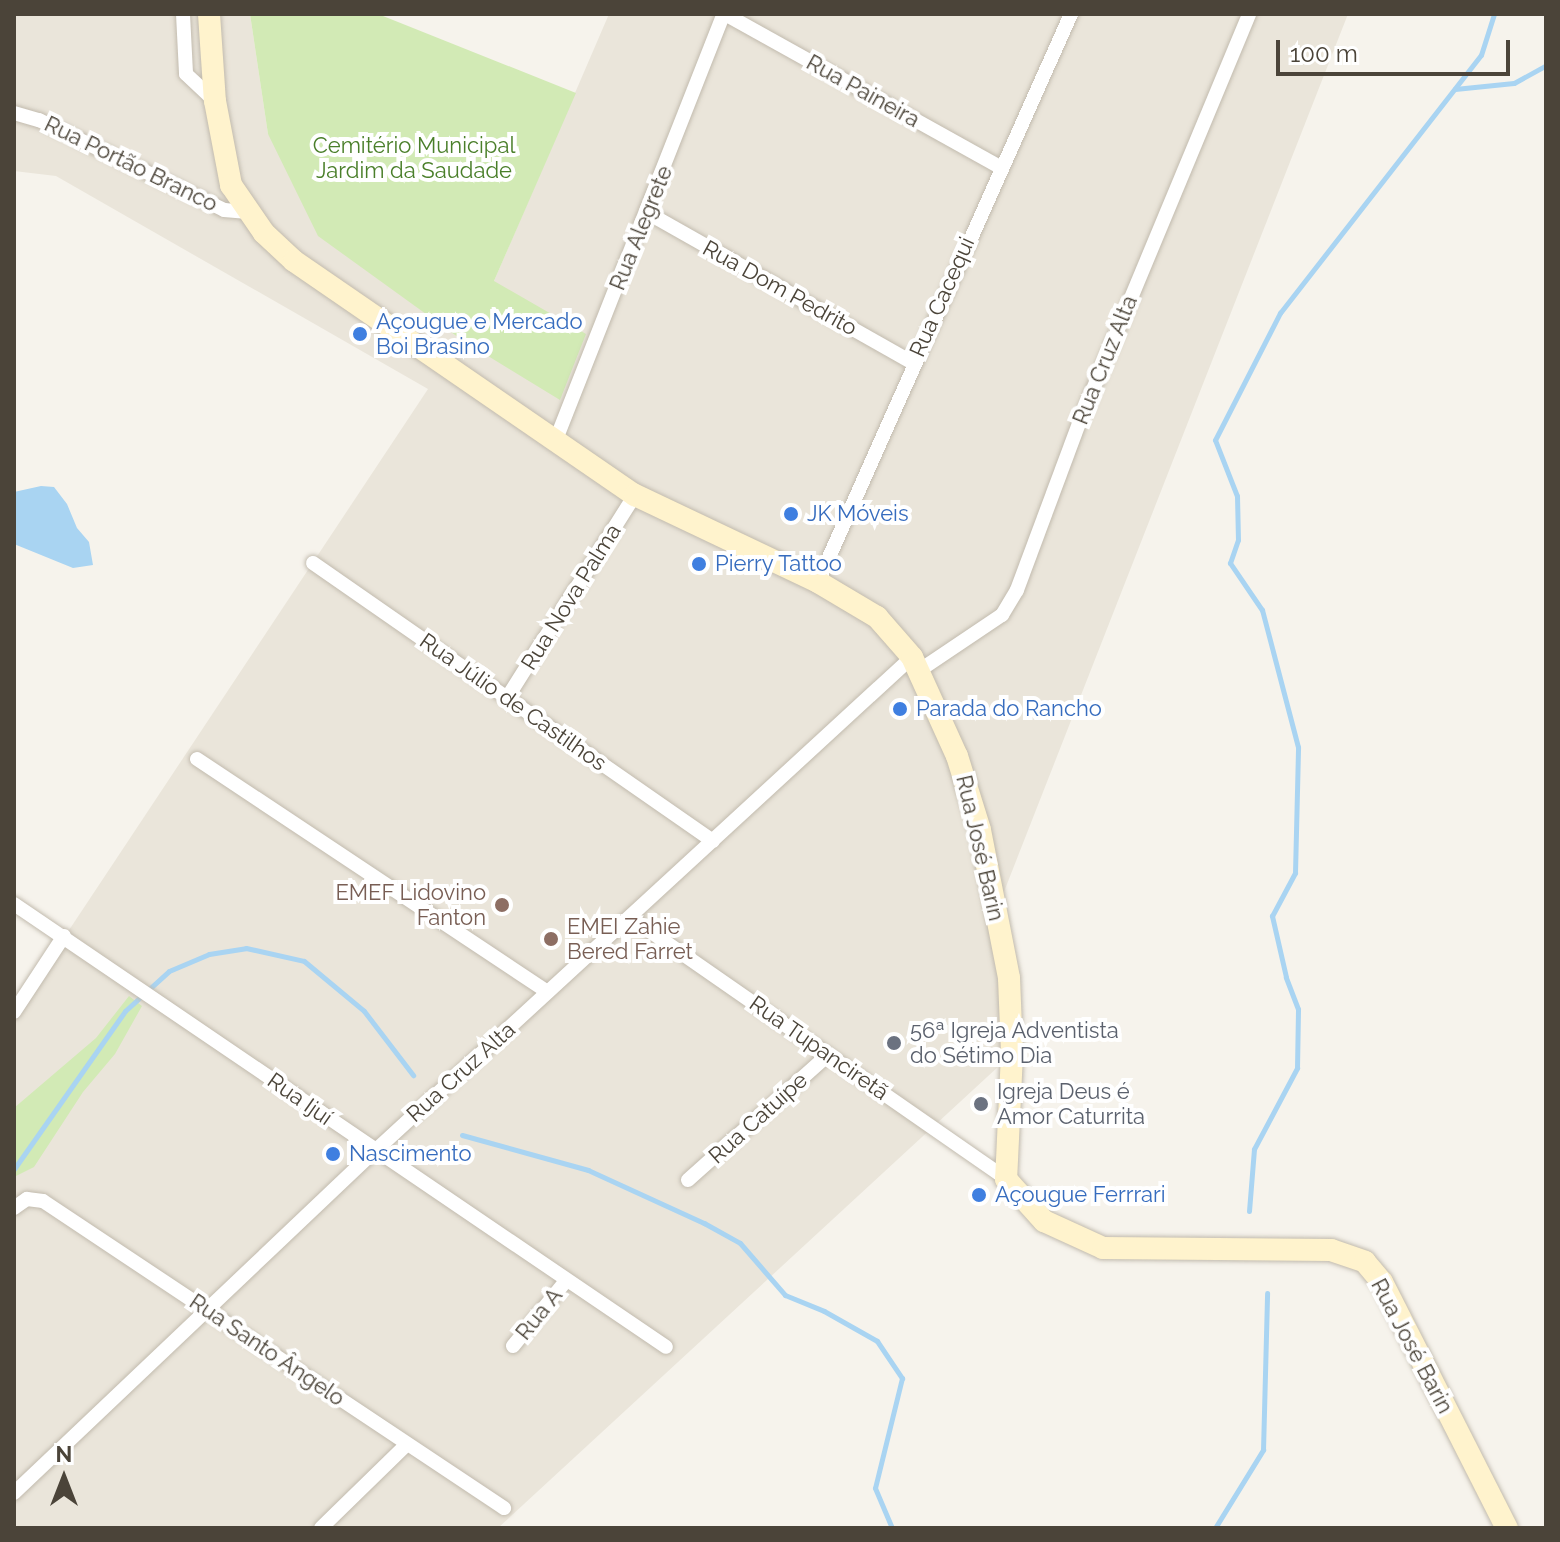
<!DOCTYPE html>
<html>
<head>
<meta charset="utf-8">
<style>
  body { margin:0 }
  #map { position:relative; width:1560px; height:1542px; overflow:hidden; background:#f6f3ec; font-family:Raleway,sans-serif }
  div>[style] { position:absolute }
  .residential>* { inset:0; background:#eae5da }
  .green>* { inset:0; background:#d2eab5 }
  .water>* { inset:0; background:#a9d4f2 }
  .stream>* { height:5px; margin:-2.5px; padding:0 2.5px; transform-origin:2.5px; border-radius:2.5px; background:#a9d4f2 }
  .roads { filter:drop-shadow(0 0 2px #c2bbae) drop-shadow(0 0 2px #c2bbae) }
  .minor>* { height:14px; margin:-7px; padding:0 7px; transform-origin:7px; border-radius:7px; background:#fff }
  .secondary>* { height:22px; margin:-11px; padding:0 11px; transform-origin:11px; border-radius:11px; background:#fff3cd }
  .dots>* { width:22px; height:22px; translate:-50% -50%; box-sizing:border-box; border:4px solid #fff; border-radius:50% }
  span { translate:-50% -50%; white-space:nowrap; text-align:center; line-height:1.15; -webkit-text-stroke:8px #fff; paint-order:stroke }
  .street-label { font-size:22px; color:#4b4439 }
  .park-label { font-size:22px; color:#4a7f2a }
  .shop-label { font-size:22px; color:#366cbe }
  .left { translate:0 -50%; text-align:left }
  .education-label { font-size:22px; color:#785e54 }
  .right { translate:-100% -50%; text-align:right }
  .worship-label { font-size:22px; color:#5b616d }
  .frame { position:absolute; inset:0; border:16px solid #4b4439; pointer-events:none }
  .north { position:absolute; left:24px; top:1438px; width:80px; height:80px; -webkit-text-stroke:6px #fff; paint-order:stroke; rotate:0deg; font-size:22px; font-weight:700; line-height:32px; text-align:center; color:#4b4439 }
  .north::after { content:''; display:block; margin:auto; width:28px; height:36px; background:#4b4439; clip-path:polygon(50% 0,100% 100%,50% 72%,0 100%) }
  .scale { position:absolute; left:1276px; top:40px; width:234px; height:36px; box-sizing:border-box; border:4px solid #4b4439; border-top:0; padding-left:10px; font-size:24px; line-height:28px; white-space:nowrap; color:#4b4439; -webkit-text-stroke:6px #fff; paint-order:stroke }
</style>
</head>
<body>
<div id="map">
  <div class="residential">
    <div style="clip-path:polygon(14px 14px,250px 14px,268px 134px,494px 281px,609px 14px,1348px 14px,996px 912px,1012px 1054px,498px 1528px,14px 1528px,14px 1013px,428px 389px,56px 176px,14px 171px)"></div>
  </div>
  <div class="green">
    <div style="clip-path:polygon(250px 14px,378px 14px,576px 93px,494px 281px,586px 334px,560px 400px,462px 340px,318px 236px,268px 134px)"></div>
    <div style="clip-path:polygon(129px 996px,142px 1006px,115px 1054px,83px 1092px,34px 1167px,14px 1177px,14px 1108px,96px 1038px)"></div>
  </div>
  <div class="water">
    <div style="clip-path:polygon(41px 486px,54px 487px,67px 504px,77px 528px,89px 542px,93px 565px,73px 568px,14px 544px,14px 492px)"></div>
  </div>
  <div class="stream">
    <div style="left:1455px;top:89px;width:59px;rotate:-5.8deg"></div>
    <div style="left:1514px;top:83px;width:37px;rotate:-29deg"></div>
    <div style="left:462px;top:1135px;width:131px;rotate:15.5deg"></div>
    <div style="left:588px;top:1170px;width:128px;rotate:24.6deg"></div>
    <div style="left:704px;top:1223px;width:41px;rotate:29.1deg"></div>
    <div style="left:740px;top:1243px;width:69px;rotate:49.1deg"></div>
    <div style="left:785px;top:1295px;width:42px;rotate:22.3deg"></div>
    <div style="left:824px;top:1311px;width:61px;rotate:29.5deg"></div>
    <div style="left:877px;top:1341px;width:45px;rotate:56deg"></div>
    <div style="left:902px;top:1378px;width:113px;rotate:103.8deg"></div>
    <div style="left:875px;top:1488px;width:43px;rotate:67deg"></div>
    <div style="left:14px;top:1169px;width:193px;rotate:-54.9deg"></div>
    <div style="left:125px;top:1011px;width:59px;rotate:-42.3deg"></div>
    <div style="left:169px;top:971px;width:43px;rotate:-23deg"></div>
    <div style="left:209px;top:954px;width:37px;rotate:-9deg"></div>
    <div style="left:246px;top:948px;width:59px;rotate:12.6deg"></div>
    <div style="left:304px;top:961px;width:78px;rotate:39.8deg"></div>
    <div style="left:364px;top:1011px;width:81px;rotate:52.6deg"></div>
    <div style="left:1249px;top:1211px;width:62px;rotate:-85.4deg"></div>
    <div style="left:1254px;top:1149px;width:92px;rotate:-62deg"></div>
    <div style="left:1297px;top:1068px;width:59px;rotate:-89deg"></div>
    <div style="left:1298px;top:1009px;width:34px;rotate:-111deg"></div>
    <div style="left:1286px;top:977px;width:63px;rotate:-102.9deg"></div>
    <div style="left:1272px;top:916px;width:49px;rotate:-61.9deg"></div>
    <div style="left:1295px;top:873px;width:126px;rotate:-88.6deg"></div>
    <div style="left:1298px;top:747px;width:142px;rotate:-104.7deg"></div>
    <div style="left:1262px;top:610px;width:57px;rotate:-124.2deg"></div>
    <div style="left:1230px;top:563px;width:24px;rotate:-71deg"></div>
    <div style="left:1238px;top:540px;width:44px;rotate:-91.3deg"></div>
    <div style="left:1237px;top:496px;width:60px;rotate:-111.4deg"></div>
    <div style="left:1215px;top:440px;width:143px;rotate:-62.9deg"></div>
    <div style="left:1280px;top:313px;width:327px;rotate:-52.1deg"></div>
    <div style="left:1481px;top:55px;width:43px;rotate:-72.4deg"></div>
    <div style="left:1215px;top:1528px;width:92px;rotate:-58.4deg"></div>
    <div style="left:1263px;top:1450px;width:157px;rotate:-88.5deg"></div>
  </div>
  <div class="roads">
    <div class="minor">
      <div style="left:183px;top:14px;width:60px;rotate:87.1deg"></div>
      <div style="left:186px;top:74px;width:40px;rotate:43deg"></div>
      <div style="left:725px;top:14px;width:315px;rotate:29.1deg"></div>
      <div style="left:14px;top:113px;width:26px;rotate:16deg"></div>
      <div style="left:39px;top:120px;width:206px;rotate:25.9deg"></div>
      <div style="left:224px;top:210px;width:24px;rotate:5deg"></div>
      <div style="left:648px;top:213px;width:305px;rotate:29.5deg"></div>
      <div style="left:555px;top:442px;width:460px;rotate:-68.5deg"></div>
      <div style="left:313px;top:563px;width:487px;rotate:34.8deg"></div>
      <div style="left:818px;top:582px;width:622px;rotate:-65.99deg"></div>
      <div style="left:920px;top:670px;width:99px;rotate:-33.9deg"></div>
      <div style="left:1002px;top:615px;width:29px;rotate:-59deg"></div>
      <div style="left:1017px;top:590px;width:178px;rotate:-69.6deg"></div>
      <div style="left:1079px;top:423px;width:443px;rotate:-67.4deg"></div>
      <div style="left:507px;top:698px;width:240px;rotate:-57.8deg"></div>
      <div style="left:197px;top:759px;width:421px;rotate:33.6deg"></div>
      <div style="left:14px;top:904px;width:788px;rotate:34.19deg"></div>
      <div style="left:631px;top:918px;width:457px;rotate:34.8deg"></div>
      <div style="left:14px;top:1012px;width:91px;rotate:-56.7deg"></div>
      <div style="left:688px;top:1180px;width:188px;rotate:-41.8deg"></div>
      <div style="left:14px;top:1208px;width:16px;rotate:-35deg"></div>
      <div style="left:27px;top:1199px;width:16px;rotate:7deg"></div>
      <div style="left:43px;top:1201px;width:554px;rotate:33.66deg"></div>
      <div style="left:513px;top:1346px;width:82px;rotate:-50.9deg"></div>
      <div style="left:14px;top:1493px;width:497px;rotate:-43.5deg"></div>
      <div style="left:375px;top:1151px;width:730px;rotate:-42.61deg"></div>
      <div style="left:321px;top:1528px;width:120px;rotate:-44.3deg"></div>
    </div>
    <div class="secondary">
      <div style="left:209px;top:14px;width:87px;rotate:86.1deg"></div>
      <div style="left:215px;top:101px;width:86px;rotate:79.2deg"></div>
      <div style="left:231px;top:185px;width:58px;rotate:55.5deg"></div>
      <div style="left:264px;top:233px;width:41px;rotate:43deg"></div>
      <div style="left:294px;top:261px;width:414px;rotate:34.5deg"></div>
      <div style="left:635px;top:495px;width:203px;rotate:25.4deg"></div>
      <div style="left:818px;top:582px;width:69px;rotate:30.7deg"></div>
      <div style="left:877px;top:617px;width:53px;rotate:48.8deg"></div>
      <div style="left:912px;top:657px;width:109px;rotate:65.6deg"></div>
      <div style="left:957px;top:756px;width:77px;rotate:72.7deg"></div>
      <div style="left:980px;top:830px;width:151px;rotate:78.9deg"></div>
      <div style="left:1009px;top:978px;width:76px;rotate:87.7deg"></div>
      <div style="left:1012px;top:1054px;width:125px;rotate:92.7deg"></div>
      <div style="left:1006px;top:1179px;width:57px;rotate:47.9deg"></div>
      <div style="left:1044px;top:1221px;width:65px;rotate:24.6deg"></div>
      <div style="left:1103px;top:1248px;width:228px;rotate:0.5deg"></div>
      <div style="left:1331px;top:1250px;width:36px;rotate:19deg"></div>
      <div style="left:1365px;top:1262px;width:26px;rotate:50deg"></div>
      <div style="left:1382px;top:1282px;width:276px;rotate:63.1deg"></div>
    </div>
  </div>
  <div class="dots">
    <div style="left:360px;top:334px;background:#3f7fe0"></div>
    <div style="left:791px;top:514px;background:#3f7fe0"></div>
    <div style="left:699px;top:564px;background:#3f7fe0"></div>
    <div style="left:900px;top:709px;background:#3f7fe0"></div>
    <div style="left:502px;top:905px;background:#8d6e63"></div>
    <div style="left:551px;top:939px;background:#8d6e63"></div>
    <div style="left:894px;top:1043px;background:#6b7280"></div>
    <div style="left:981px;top:1104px;background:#6b7280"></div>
    <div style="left:333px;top:1154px;background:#3f7fe0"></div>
    <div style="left:979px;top:1195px;background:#3f7fe0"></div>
  </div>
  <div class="street-label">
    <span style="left:863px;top:91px;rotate:29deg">Rua Paineira</span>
    <span style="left:131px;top:164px;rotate:26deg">Rua Portão Branco</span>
    <span style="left:641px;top:228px;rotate:-68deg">Rua Alegrete</span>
    <span style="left:780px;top:288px;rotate:29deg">Rua Dom Pedrito</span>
    <span style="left:942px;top:297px;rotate:-66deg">Rua Cacequi</span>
    <span style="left:1105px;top:360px;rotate:-68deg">Rua Cruz Alta</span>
    <span style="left:571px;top:597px;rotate:-58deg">Rua Nova Palma</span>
    <span style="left:513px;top:702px;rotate:35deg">Rua Júlio de Castilhos</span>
    <span style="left:980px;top:848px;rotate:77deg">Rua José Barin</span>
    <span style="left:819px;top:1048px;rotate:35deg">Rua Tupanciretã</span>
    <span style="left:461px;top:1072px;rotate:-42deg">Rua Cruz Alta</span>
    <span style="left:300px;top:1099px;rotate:35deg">Rua Ijuí</span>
    <span style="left:758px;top:1118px;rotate:-42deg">Rua Catuípe</span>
    <span style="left:539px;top:1314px;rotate:-51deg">Rua A</span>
    <span style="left:1412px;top:1346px;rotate:62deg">Rua José Barin</span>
    <span style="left:267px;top:1350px;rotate:34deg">Rua Santo Ângelo</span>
  </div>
  <div class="park-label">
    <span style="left:414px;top:158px">Cemitério Municipal<br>Jardim da Saudade</span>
  </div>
  <div class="shop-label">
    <span class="left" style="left:376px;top:334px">Açougue e Mercado<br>Boi Brasino</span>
    <span class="left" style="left:807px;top:514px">JK Móveis</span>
    <span class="left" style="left:715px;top:564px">Pierry Tattoo</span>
    <span class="left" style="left:916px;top:709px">Parada do Rancho</span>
    <span class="left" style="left:349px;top:1154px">Nascimento</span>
    <span class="left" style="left:995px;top:1195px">Açougue Ferrrari</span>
  </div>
  <div class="education-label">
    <span class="right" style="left:486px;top:905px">EMEF Lidovino<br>Fanton</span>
    <span class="left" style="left:567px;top:939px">EMEI Zahie<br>Bered Farret</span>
  </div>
  <div class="worship-label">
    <span class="left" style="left:910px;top:1043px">56ª Igreja Adventista<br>do Sétimo Dia</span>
    <span class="left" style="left:997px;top:1104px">Igreja Deus é<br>Amor Caturrita</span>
  </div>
  <div class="frame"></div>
  <div class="north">N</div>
  <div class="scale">100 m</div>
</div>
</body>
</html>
